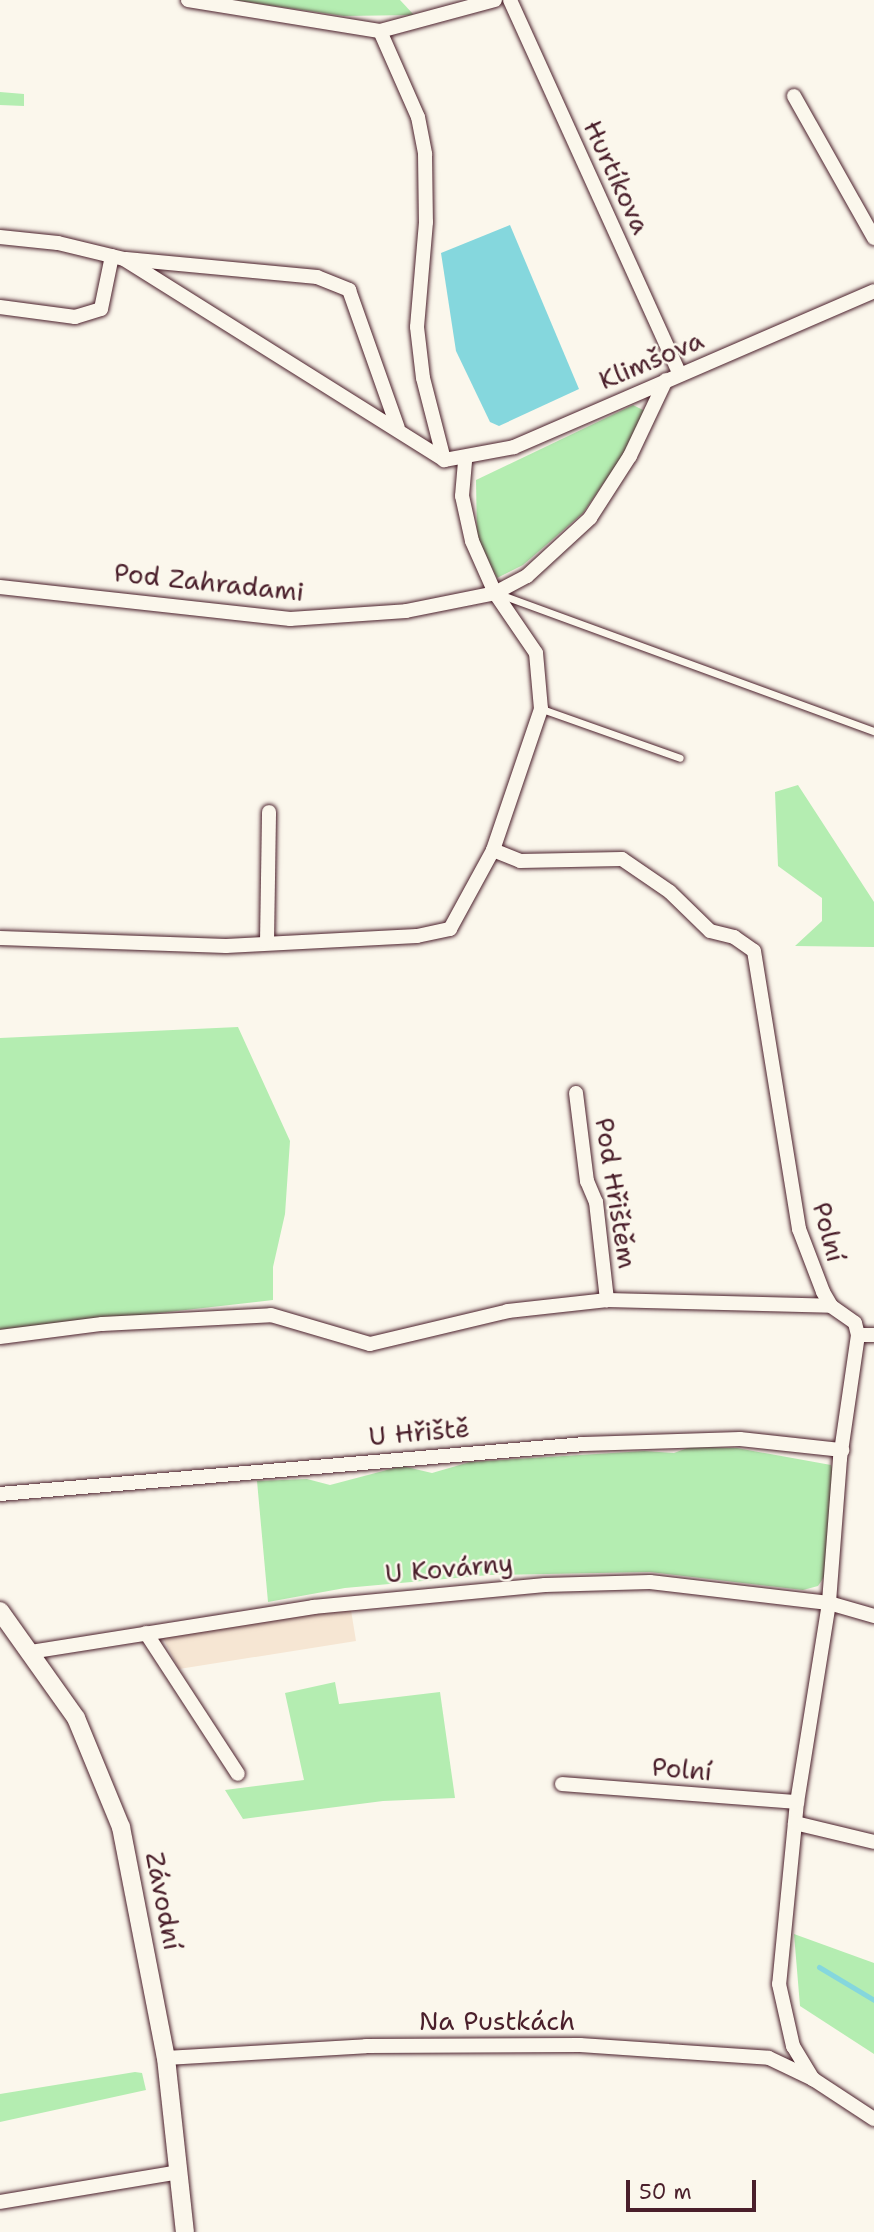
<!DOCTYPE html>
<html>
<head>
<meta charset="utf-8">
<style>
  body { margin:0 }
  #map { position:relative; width:874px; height:2232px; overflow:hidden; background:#fbf7ec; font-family:"Shantell Sans",sans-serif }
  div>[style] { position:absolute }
  .built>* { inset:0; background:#f6e6d3 }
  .green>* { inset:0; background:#b4edb1 }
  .water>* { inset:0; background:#85d7dd }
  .stream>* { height:5px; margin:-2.5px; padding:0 2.5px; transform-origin:2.5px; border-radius:2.5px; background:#85d7dd }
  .roads { filter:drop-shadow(0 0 2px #4a1f2b) drop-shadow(0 0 2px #4a1f2b) }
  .service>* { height:7px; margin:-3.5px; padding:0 3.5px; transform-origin:3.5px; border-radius:3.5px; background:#fbf7ec }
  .minor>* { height:14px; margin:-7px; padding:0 7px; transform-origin:7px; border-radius:7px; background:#fbf7ec }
  .tertiary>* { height:18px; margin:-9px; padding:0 9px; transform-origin:9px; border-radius:9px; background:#fbf7ec }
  span { translate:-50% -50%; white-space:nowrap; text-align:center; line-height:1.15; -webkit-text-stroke:5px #fbf7ec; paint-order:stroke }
  .street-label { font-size:26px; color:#4a1f2b }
  .scale { position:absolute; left:626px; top:2180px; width:130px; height:32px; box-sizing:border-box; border:4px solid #4a1f2b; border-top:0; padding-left:9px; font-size:21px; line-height:24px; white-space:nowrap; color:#4a1f2b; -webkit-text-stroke:5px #fbf7ec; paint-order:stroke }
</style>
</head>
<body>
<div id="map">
  <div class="built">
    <div style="clip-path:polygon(350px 1604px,356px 1641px,179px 1669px,163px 1638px)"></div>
  </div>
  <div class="green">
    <div style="clip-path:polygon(234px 0,400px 0,414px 15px,344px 16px)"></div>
    <div style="clip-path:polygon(0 92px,24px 94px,24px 106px,0 105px)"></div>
    <div style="clip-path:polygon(633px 405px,645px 411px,621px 458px,583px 513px,523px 565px,497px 578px,477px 537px,476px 480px)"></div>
    <div style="clip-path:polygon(798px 785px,874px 902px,874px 947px,795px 946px,822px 921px,822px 898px,778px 866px,775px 792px)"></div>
    <div style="clip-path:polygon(238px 1027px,290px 1141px,285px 1214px,273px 1267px,273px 1300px,0 1331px,0 1038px)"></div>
    <div style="clip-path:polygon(690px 1447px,737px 1448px,831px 1465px,834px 1476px,826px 1574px,818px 1586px,803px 1590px,650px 1572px,489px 1575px,345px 1588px,268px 1602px,257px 1481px,307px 1479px,330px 1485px,402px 1466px,432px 1473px,470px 1462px,644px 1451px,674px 1453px)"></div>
    <div style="clip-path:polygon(335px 1682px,339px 1704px,440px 1692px,455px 1798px,383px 1801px,243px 1819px,225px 1790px,304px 1780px,285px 1693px)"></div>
    <div style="clip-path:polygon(794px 1934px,874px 1963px,874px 2054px,800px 2006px)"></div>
    <div style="clip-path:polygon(135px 2072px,142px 2073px,146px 2090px,0 2122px,0 2094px)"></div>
  </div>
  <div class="water">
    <div style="clip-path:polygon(510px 225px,579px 389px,499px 426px,490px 422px,456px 351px,441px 253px)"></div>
  </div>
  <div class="stream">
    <div style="left:819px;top:1967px;width:64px;rotate:31deg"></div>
  </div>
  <div class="roads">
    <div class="service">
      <div style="left:499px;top:594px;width:399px;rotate:20.1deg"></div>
      <div style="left:542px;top:709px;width:146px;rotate:19.5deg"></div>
    </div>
    <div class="minor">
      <div style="left:188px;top:0;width:194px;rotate:9.2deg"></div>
      <div style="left:380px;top:31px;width:119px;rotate:-15.1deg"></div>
      <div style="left:510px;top:0;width:411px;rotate:65.6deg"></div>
      <div style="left:380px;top:31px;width:94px;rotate:66.2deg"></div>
      <div style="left:418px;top:117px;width:38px;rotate:79deg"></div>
      <div style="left:425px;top:154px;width:68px;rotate:89.2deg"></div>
      <div style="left:426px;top:222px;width:105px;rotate:94.9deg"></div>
      <div style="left:417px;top:327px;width:51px;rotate:83.3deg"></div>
      <div style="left:423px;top:378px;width:85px;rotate:75.6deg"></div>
      <div style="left:794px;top:96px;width:163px;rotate:60.6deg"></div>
      <div style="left:0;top:237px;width:58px;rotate:5.9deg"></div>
      <div style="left:58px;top:243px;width:68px;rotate:13.6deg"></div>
      <div style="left:124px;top:259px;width:378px;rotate:32.1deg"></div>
      <div style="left:444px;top:460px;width:71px;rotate:-10.5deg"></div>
      <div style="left:514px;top:447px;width:392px;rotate:-23.4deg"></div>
      <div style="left:126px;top:259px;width:192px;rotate:5.4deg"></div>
      <div style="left:317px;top:277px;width:35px;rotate:22deg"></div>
      <div style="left:349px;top:290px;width:146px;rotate:70.5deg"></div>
      <div style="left:0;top:307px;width:76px;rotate:7.6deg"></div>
      <div style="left:75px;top:317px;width:27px;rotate:-17deg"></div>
      <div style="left:101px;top:309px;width:54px;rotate:-78.3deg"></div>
      <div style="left:0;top:587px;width:292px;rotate:6.3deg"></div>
      <div style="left:290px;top:619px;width:116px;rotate:-3.9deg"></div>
      <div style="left:406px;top:611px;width:91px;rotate:-11.4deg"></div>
      <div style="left:495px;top:593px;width:36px;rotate:-28deg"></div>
      <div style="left:527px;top:576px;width:86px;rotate:-42.6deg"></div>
      <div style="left:590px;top:518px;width:74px;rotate:-57.2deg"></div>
      <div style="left:630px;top:456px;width:84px;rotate:-64.7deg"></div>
      <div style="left:493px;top:850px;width:29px;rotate:22deg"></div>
      <div style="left:520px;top:861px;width:102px;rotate:-1.1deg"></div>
      <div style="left:622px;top:859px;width:58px;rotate:34.5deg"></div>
      <div style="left:670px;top:892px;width:56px;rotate:44.3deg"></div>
      <div style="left:710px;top:931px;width:25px;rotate:14deg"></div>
      <div style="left:734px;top:937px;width:24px;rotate:35deg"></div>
      <div style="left:754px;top:951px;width:282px;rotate:80.8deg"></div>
      <div style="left:799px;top:1229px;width:67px;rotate:69.1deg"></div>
      <div style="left:823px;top:1292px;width:16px;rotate:60deg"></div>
      <div style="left:831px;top:1306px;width:29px;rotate:35deg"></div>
      <div style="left:855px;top:1323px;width:12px;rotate:76deg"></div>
      <div style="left:858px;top:1335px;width:125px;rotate:98.3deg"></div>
      <div style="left:840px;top:1459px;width:144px;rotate:94.4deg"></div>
      <div style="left:829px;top:1603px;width:202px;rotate:99.1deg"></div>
      <div style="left:797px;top:1802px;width:183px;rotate:95.6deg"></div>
      <div style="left:779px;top:1984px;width:64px;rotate:77.3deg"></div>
      <div style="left:793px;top:2046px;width:39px;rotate:59deg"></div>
      <div style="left:813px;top:2079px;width:73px;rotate:33.3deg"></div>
      <div style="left:0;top:938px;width:226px;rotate:2deg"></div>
      <div style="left:226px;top:946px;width:191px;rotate:-3deg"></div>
      <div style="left:417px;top:936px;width:34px;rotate:-12deg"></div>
      <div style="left:450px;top:929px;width:90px;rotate:-61.4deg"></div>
      <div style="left:493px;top:850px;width:149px;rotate:-71.2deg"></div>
      <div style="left:541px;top:709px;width:56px;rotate:-95.1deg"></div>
      <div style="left:536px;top:653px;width:73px;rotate:-124.3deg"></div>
      <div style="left:495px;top:593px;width:57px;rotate:-113.9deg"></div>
      <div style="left:472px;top:541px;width:46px;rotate:-102.5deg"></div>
      <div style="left:462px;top:496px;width:37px;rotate:-85deg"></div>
      <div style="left:267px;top:942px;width:130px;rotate:-89.1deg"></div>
      <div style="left:576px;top:1093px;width:89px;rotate:82.9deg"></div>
      <div style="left:587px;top:1181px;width:23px;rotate:67deg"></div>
      <div style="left:596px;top:1202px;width:99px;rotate:83.6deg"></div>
      <div style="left:858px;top:1335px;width:16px"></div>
      <div style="left:0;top:1337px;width:103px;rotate:-7.3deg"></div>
      <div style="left:102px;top:1324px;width:169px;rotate:-3deg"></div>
      <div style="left:271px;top:1315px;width:103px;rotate:16.3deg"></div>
      <div style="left:370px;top:1344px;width:142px;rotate:-13.4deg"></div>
      <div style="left:508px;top:1311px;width:100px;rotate:-6.3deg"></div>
      <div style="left:607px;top:1300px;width:224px;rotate:1.5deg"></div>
      <div style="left:0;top:1494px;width:586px;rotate:-4.89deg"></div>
      <div style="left:584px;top:1444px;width:156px;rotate:-1.8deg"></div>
      <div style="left:740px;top:1439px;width:103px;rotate:6.2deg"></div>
      <div style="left:146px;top:1633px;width:168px;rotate:56.9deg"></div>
      <div style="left:30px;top:1652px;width:287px;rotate:-9deg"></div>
      <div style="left:313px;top:1607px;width:233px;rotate:-5.4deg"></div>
      <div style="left:545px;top:1585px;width:105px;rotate:-1.6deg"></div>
      <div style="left:650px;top:1582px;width:180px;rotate:6.7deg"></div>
      <div style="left:829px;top:1603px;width:47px;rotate:16.1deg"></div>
      <div style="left:562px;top:1784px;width:236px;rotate:4.4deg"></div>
      <div style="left:795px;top:1823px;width:81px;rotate:13.5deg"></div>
      <div style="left:166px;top:2058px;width:200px;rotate:-3.4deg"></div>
      <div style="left:366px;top:2046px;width:214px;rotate:-0.3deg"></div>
      <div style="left:580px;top:2045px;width:189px;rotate:3.9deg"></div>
      <div style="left:769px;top:2058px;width:49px;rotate:25.5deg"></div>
      <div style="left:0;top:2202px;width:181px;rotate:-9.5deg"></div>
    </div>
    <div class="tertiary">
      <div style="left:0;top:1611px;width:131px;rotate:54.6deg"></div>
      <div style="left:76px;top:1718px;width:118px;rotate:67.6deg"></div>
      <div style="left:121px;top:1827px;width:235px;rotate:79deg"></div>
      <div style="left:166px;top:2058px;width:175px;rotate:83.8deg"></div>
    </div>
  </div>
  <div class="street-label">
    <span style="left:617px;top:177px;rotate:65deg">Hurtíkova</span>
    <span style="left:651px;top:360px;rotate:-23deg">Klimšova</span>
    <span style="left:209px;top:582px;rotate:6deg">Pod Zahradami</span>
    <span style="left:616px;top:1193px;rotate:81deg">Pod Hřištěm</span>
    <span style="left:829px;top:1232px;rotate:75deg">Polní</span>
    <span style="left:419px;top:1432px;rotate:-5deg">U Hřiště</span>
    <span style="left:449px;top:1568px;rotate:-5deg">U Kovárny</span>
    <span style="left:682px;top:1769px;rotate:5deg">Polní</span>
    <span style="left:164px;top:1901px;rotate:79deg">Závodní</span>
    <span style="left:497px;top:2021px">Na Pustkách</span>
  </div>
  <div class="scale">50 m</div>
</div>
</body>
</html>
